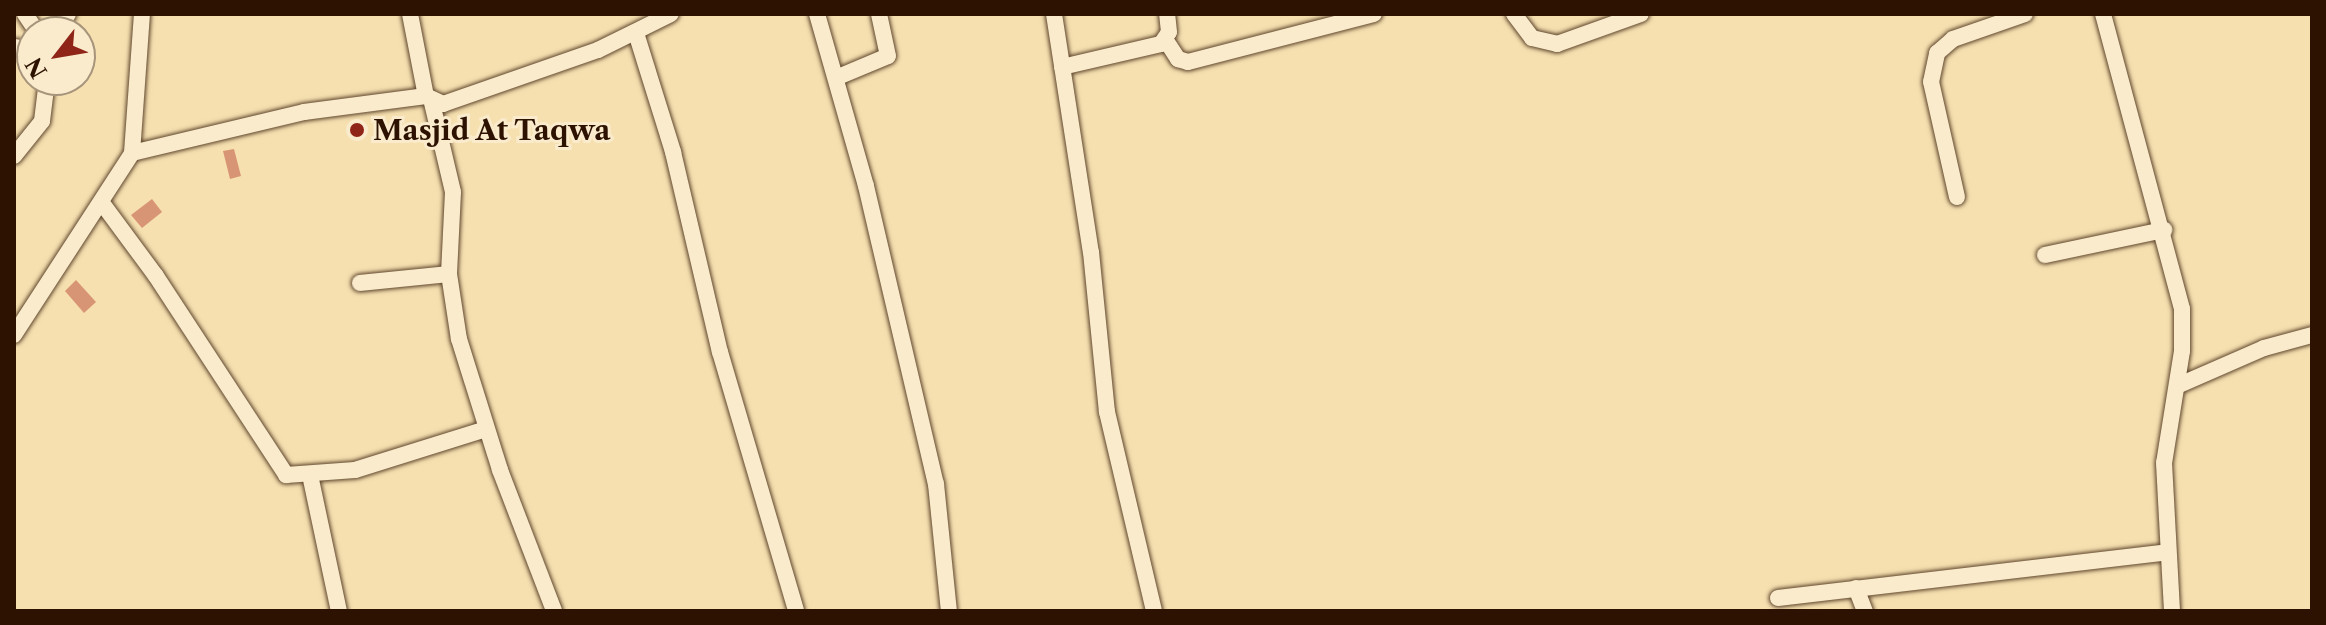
<!DOCTYPE html>
<html>
<head>
<meta charset="utf-8">
<style>
  body { margin:0 }
  #map { position:relative; width:2326px; height:625px; overflow:hidden; background:#f6e0b0; font-family:"Libre Caslon Text",serif }
  div>[style] { position:absolute }
  .building>* { inset:0; background:#d89575 }
  .roads { filter:drop-shadow(0 0 2px #5f462d) drop-shadow(0 0 2px #5f462d) }
  .minor>* { height:16px; margin:-8px; padding:0 8px; transform-origin:8px; border-radius:8px; background:#f9ebcc }
  .dots>* { width:22px; height:22px; translate:-50% -50%; box-sizing:border-box; border:4px solid #f9ebcc; border-radius:50% }
  span { translate:-50% -50%; white-space:nowrap; text-align:center; line-height:1.15; -webkit-text-stroke:6px #f9ebcc; paint-order:stroke }
  .poi-label { font-size:28px; color:#2d1201; font-weight:700 }
  .left { translate:0 -50%; text-align:left }
  .frame { position:absolute; inset:0; border:16px solid #2d1201; pointer-events:none }
  .north { position:absolute; left:16px; top:16px; width:80px; height:80px; box-sizing:border-box; background:#f9ebcc; border:2px solid #a7947b; border-radius:50%; rotate:239deg; font-size:22px; font-weight:700; line-height:32px; text-align:center; color:#2d1201 }
  .north::after { content:''; display:block; margin:auto; width:28px; height:36px; background:#8f2418; clip-path:polygon(50% 0,100% 100%,50% 72%,0 100%) }
</style>
</head>
<body>
<div id="map">
  <div class="building">
    <div style="clip-path:polygon(234px 149px,241px 176px,230px 179px,223px 151px)"></div>
    <div style="clip-path:polygon(152px 199px,162px 212px,142px 228px,131px 215px)"></div>
    <div style="clip-path:polygon(76px 280px,96px 302px,84px 313px,65px 291px)"></div>
  </div>
  <div class="roads">
    <div class="minor">
      <div style="left:25px;top:14px;width:18px;rotate:56deg"></div>
      <div style="left:35px;top:29px;width:11px;rotate:15deg"></div>
      <div style="left:410px;top:14px;width:84px;rotate:79deg"></div>
      <div style="left:817px;top:14px;width:179px;rotate:74.1deg"></div>
      <div style="left:866px;top:186px;width:306px;rotate:76.8deg"></div>
      <div style="left:936px;top:484px;width:128px;rotate:84.2deg"></div>
      <div style="left:1054px;top:14px;width:241px;rotate:81.2deg"></div>
      <div style="left:1091px;top:252px;width:161px;rotate:84.3deg"></div>
      <div style="left:1107px;top:412px;width:204px;rotate:76.7deg"></div>
      <div style="left:1514px;top:14px;width:30px;rotate:53deg"></div>
      <div style="left:1532px;top:38px;width:26px;rotate:13deg"></div>
      <div style="left:1557px;top:44px;width:89px;rotate:-19.7deg"></div>
      <div style="left:2103px;top:14px;width:305px;rotate:75deg"></div>
      <div style="left:2182px;top:309px;width:42px;rotate:90deg"></div>
      <div style="left:2182px;top:351px;width:113px;rotate:99.1deg"></div>
      <div style="left:2164px;top:463px;width:148px;rotate:86.9deg"></div>
      <div style="left:48px;top:32px;width:14px;rotate:-21deg"></div>
      <div style="left:61px;top:27px;width:15px;rotate:-62deg"></div>
      <div style="left:636px;top:33px;width:125px;rotate:72.7deg"></div>
      <div style="left:673px;top:152px;width:205px;rotate:76.8deg"></div>
      <div style="left:720px;top:352px;width:269px;rotate:73.6deg"></div>
      <div style="left:1165px;top:39px;width:24px;rotate:57deg"></div>
      <div style="left:1178px;top:59px;width:10px;rotate:17deg"></div>
      <div style="left:1188px;top:62px;width:192px;rotate:-14.5deg"></div>
      <div style="left:14px;top:47px;width:18px;rotate:9deg"></div>
      <div style="left:1062px;top:67px;width:102px;rotate:-13.1deg"></div>
      <div style="left:1161px;top:44px;width:14px;rotate:-56deg"></div>
      <div style="left:1169px;top:32px;width:18px;rotate:-96deg"></div>
      <div style="left:838px;top:77px;width:54px;rotate:-22.8deg"></div>
      <div style="left:888px;top:56px;width:43px;rotate:-102.1deg"></div>
      <div style="left:432px;top:103px;width:91px;rotate:76.7deg"></div>
      <div style="left:453px;top:192px;width:82px;rotate:92.8deg"></div>
      <div style="left:449px;top:274px;width:66px;rotate:81.3deg"></div>
      <div style="left:459px;top:339px;width:137px;rotate:72.6deg"></div>
      <div style="left:500px;top:470px;width:151px;rotate:69deg"></div>
      <div style="left:132px;top:153px;width:139px;rotate:-85.9deg"></div>
      <div style="left:14px;top:156px;width:45px;rotate:-51.3deg"></div>
      <div style="left:42px;top:121px;width:41px;rotate:-83deg"></div>
      <div style="left:1957px;top:197px;width:118px;rotate:-102.7deg"></div>
      <div style="left:1931px;top:82px;width:30px;rotate:-78deg"></div>
      <div style="left:1937px;top:53px;width:21px;rotate:-41deg"></div>
      <div style="left:1953px;top:39px;width:76px;rotate:-19.1deg"></div>
      <div style="left:102px;top:203px;width:91px;rotate:53.5deg"></div>
      <div style="left:156px;top:276px;width:238px;rotate:56.8deg"></div>
      <div style="left:286px;top:475px;width:69px;rotate:-4.1deg"></div>
      <div style="left:355px;top:470px;width:137px;rotate:-17.4deg"></div>
      <div style="left:2045px;top:255px;width:122px;rotate:-11.9deg"></div>
      <div style="left:360px;top:283px;width:89px;rotate:-5.8deg"></div>
      <div style="left:14px;top:335px;width:217px;rotate:-57deg"></div>
      <div style="left:132px;top:153px;width:177px;rotate:-13.4deg"></div>
      <div style="left:304px;top:112px;width:123px;rotate:-7.5deg"></div>
      <div style="left:426px;top:96px;width:19px;rotate:25deg"></div>
      <div style="left:443px;top:104px;width:164px;rotate:-19.2deg"></div>
      <div style="left:598px;top:50px;width:81px;rotate:-26.3deg"></div>
      <div style="left:2177px;top:386px;width:95px;rotate:-23.6deg"></div>
      <div style="left:2264px;top:348px;width:50px;rotate:-15.2deg"></div>
      <div style="left:310px;top:475px;width:139px;rotate:78deg"></div>
      <div style="left:1856px;top:588px;width:25px;rotate:69deg"></div>
      <div style="left:1778px;top:598px;width:392px;rotate:-6.7deg"></div>
    </div>
  </div>
  <div class="dots">
    <div style="left:357px;top:130px;background:#8f2418"></div>
  </div>
  <div class="poi-label">
    <span class="left" style="left:373px;top:130px">Masjid At Taqwa</span>
  </div>
  <div class="frame"></div>
  <div class="north">N</div>
</div>
</body>
</html>
